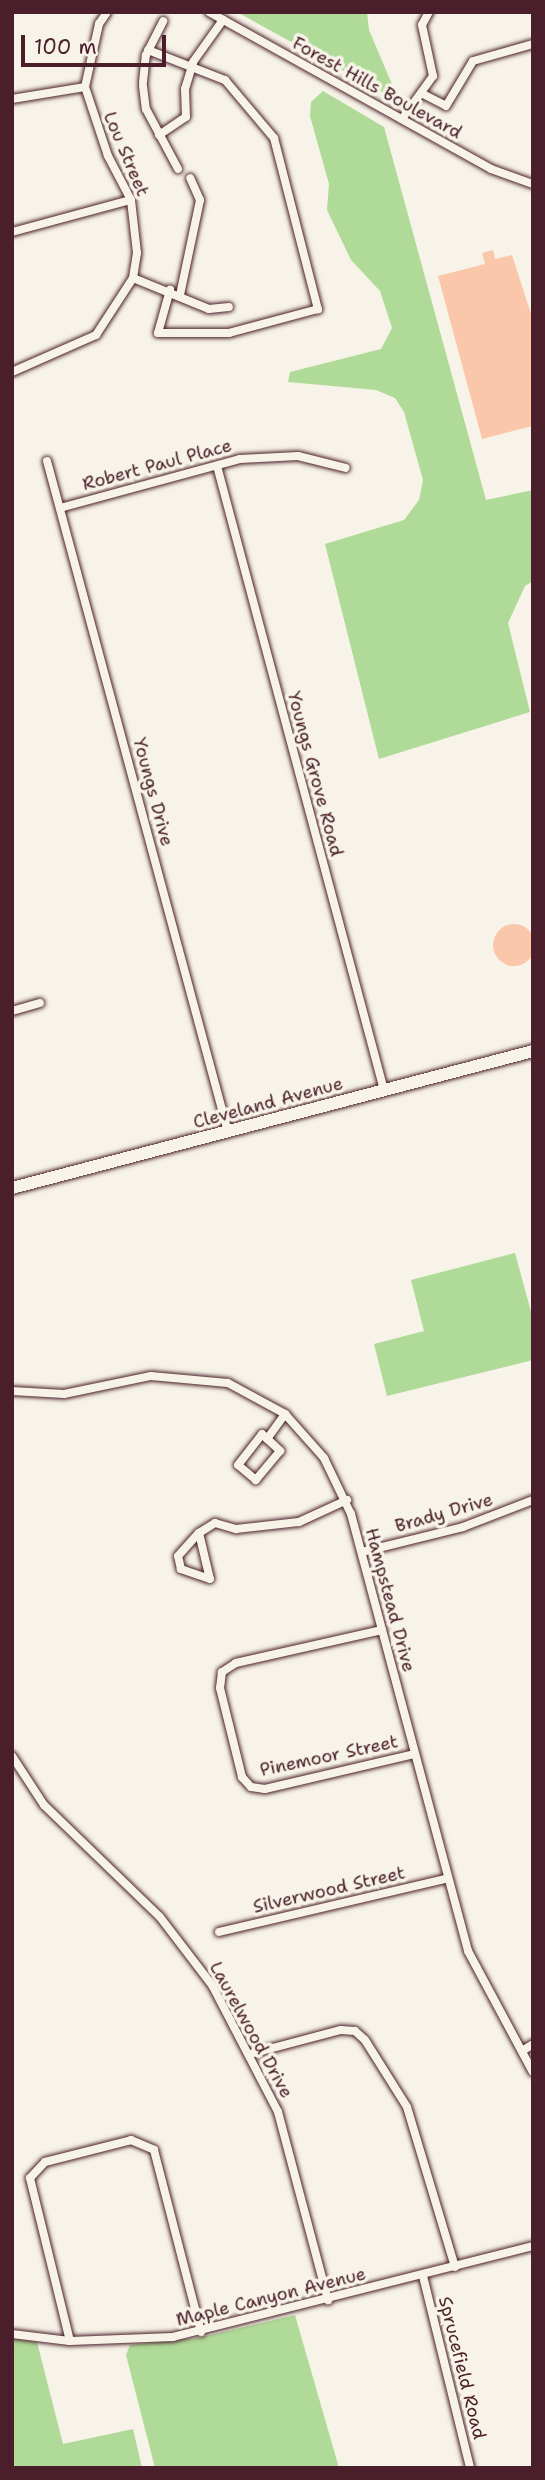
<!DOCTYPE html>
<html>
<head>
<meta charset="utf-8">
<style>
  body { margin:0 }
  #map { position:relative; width:545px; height:2480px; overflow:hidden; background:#f7f3e8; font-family:"Shantell Sans",sans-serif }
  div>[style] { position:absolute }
  .green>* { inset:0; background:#afda97 }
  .building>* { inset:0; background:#fbc7ab }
  .round { border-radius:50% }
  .roads { filter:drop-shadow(0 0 2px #4a1f2b) drop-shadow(0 0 2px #4a1f2b) }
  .street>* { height:8px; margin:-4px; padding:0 4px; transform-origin:4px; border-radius:4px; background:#f7f3e8 }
  .primary>* { height:12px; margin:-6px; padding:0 6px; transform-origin:6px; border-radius:6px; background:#f7f3e8 }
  span { translate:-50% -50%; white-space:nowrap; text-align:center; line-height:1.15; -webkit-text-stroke:7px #f7f3e8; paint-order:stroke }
  .street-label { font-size:18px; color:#4a1f2b }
  .frame { position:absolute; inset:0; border:14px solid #4a1f2b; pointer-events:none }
  .scale { position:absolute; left:21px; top:35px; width:145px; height:32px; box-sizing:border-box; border:4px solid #4a1f2b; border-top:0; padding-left:9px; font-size:21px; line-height:24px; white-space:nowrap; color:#4a1f2b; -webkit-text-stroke:5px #f7f3e8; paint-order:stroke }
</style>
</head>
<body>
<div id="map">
  <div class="green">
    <div style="clip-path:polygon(237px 12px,367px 12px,369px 30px,394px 89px,389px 96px)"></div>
    <div style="clip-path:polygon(323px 91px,384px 127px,486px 500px,533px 490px,533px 581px,525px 586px,508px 623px,530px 712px,379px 759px,325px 544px,404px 520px,419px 500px,423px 480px,404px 412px,395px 398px,376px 390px,288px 382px,290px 372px,381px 349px,392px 328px,380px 291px,351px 260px,327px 210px,329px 184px,310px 116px,311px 102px)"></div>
    <div style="clip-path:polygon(515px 1253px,533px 1319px,533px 1360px,387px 1396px,374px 1344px,424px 1331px,411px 1280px)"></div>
    <div style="clip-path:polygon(295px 2315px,339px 2468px,155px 2468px,126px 2355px,130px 2345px,198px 2338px)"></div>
    <div style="clip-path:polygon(12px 2338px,37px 2342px,63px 2444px,133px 2429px,142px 2468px,12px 2468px)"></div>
  </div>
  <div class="building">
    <div style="clip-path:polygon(493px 250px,495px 259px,512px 255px,533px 320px,533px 426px,482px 439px,438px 276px,485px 264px,482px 253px)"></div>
    <div class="round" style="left:493px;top:924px;width:42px;height:42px"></div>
  </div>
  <div class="roads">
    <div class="street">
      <div style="left:209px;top:12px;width:323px;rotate:29.1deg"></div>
      <div style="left:491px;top:169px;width:45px;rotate:19.7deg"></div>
      <div style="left:148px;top:50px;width:83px;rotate:21.3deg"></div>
      <div style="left:225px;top:80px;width:76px;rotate:49.8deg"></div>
      <div style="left:274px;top:138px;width:177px;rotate:75.6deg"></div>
      <div style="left:318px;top:309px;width:92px;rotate:164.9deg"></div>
      <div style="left:229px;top:333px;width:71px;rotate:180deg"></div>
      <div style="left:158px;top:333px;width:45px;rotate:-74.4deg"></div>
      <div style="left:143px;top:82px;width:27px;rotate:-84deg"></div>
      <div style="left:146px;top:55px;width:38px;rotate:-63deg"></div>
      <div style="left:143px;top:86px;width:23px;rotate:83deg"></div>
      <div style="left:146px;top:109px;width:68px;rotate:61.9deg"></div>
      <div style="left:421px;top:93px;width:28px;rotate:27deg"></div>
      <div style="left:446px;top:106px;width:52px;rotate:-59deg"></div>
      <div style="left:473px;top:61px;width:62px;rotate:-15.8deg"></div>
      <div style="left:12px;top:99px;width:74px;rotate:-9.3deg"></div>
      <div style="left:402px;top:119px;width:53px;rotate:-54.2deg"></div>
      <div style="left:433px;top:76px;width:52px;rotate:-102.2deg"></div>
      <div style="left:422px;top:25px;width:15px;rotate:-62deg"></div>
      <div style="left:159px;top:135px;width:32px;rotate:-34deg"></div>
      <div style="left:186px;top:117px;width:28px;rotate:-92deg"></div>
      <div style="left:185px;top:89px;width:28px;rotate:-73deg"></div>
      <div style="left:193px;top:62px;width:52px;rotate:-54.5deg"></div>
      <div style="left:12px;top:232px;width:123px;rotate:-15.1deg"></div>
      <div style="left:133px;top:278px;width:82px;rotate:22.2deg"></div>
      <div style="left:209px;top:309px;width:20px;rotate:-6deg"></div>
      <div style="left:180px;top:295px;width:97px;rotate:-78.1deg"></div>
      <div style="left:200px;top:200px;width:24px;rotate:-114deg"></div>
      <div style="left:12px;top:372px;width:92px;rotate:-23.8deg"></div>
      <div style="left:96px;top:335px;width:68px;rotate:-57deg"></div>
      <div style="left:133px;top:278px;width:25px;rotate:-81deg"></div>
      <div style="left:137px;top:253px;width:53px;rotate:-96.5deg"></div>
      <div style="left:131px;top:200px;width:50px;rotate:-117.6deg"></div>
      <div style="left:108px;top:156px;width:73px;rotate:-108.4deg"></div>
      <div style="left:85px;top:87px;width:65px;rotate:-77.5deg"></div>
      <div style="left:99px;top:24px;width:14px;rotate:-56deg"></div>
      <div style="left:47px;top:461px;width:695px;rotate:74.9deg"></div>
      <div style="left:217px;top:466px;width:646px;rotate:75.02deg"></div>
      <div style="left:60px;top:508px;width:187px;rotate:-15.2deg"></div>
      <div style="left:240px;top:459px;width:58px;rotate:-3deg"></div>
      <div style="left:298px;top:456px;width:49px;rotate:14deg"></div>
      <div style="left:12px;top:1011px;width:29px;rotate:-16deg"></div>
      <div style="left:12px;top:1391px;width:52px;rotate:3.3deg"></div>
      <div style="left:64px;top:1394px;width:89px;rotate:-11.7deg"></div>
      <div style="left:151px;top:1376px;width:77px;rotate:5.2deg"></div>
      <div style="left:228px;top:1383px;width:65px;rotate:28.5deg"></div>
      <div style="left:285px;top:1414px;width:59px;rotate:48.4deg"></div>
      <div style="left:324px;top:1458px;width:62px;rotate:64.3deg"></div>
      <div style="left:351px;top:1514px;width:452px;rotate:75deg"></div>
      <div style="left:468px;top:1951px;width:137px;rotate:61.8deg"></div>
      <div style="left:262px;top:1434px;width:25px;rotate:43deg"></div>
      <div style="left:280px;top:1451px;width:38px;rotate:130deg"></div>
      <div style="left:256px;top:1480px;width:23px;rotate:-140deg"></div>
      <div style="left:238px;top:1465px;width:39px;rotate:-52deg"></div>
      <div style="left:267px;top:1439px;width:31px;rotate:-54deg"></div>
      <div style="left:199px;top:1533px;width:19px;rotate:-32deg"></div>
      <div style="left:215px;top:1523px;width:22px;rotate:16deg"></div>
      <div style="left:236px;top:1529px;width:63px;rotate:-6.3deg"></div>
      <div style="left:299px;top:1522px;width:53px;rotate:-24.6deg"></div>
      <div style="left:199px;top:1533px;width:47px;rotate:76.6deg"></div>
      <div style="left:210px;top:1579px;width:31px;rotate:-161deg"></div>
      <div style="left:181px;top:1569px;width:13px;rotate:-103deg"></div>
      <div style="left:178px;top:1556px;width:31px;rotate:-48deg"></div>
      <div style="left:362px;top:1552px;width:104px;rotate:-13.9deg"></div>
      <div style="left:463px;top:1527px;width:75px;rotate:-21.1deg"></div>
      <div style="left:382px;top:1630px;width:150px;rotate:167.3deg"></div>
      <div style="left:236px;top:1663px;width:17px;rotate:147deg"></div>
      <div style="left:222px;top:1672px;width:16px;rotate:97deg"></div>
      <div style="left:220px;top:1688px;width:92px;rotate:76.1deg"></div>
      <div style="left:242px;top:1777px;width:13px;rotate:48deg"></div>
      <div style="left:251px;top:1787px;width:14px;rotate:8deg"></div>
      <div style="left:265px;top:1789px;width:153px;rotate:-13.2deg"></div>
      <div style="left:12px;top:1756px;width:59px;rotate:56.9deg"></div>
      <div style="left:44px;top:1805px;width:161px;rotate:44deg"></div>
      <div style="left:160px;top:1917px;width:86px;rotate:52.6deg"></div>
      <div style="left:212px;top:1985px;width:143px;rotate:62.5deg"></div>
      <div style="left:278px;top:2112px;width:195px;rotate:75.1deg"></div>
      <div style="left:219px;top:1932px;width:232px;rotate:-13.2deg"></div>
      <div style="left:522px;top:2051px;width:13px;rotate:-32deg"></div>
      <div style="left:250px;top:2054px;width:94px;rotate:-14.8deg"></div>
      <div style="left:341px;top:2030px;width:14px;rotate:4deg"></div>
      <div style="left:355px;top:2031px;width:13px;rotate:42deg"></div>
      <div style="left:365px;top:2040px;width:79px;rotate:57.9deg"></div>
      <div style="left:407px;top:2107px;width:167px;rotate:73.3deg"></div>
      <div style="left:423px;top:2276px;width:198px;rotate:76.2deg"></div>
      <div style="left:12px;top:2334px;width:58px;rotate:6.9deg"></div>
      <div style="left:70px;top:2341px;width:103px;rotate:-2.2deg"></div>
      <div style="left:173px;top:2337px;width:371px;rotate:-14.2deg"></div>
      <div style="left:70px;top:2341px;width:168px;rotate:-103.8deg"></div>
      <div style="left:30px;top:2178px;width:22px;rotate:-47deg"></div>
      <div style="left:45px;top:2162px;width:89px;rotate:-14.3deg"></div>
      <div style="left:131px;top:2140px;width:25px;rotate:23deg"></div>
      <div style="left:154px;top:2150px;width:188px;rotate:75.5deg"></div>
    </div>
    <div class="primary">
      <div style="left:12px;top:1188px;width:539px;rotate:-14.73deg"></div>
    </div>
  </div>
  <div class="street-label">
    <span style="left:377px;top:88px;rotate:29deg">Forest Hills Boulevard</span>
    <span style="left:126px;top:154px;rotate:67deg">Lou Street</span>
    <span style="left:157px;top:465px;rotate:-15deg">Robert Paul Place</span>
    <span style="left:315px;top:774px;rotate:75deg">Youngs Grove Road</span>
    <span style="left:153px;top:792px;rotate:75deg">Youngs Drive</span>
    <span style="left:268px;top:1103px;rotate:-15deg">Cleveland Avenue</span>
    <span style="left:444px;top:1513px;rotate:-16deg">Brady Drive</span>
    <span style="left:390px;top:1600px;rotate:75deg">Hampstead Drive</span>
    <span style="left:329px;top:1756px;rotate:-12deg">Pinemoor Street</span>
    <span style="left:329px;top:1890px;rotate:-13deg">Silverwood Street</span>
    <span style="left:251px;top:2030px;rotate:61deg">Laurelwood Drive</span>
    <span style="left:271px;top:2297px;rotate:-14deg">Maple Canyon Avenue</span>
    <span style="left:462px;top:2368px;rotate:76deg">Sprucefield Road</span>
  </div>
  <div class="frame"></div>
  <div class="scale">100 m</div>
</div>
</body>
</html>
